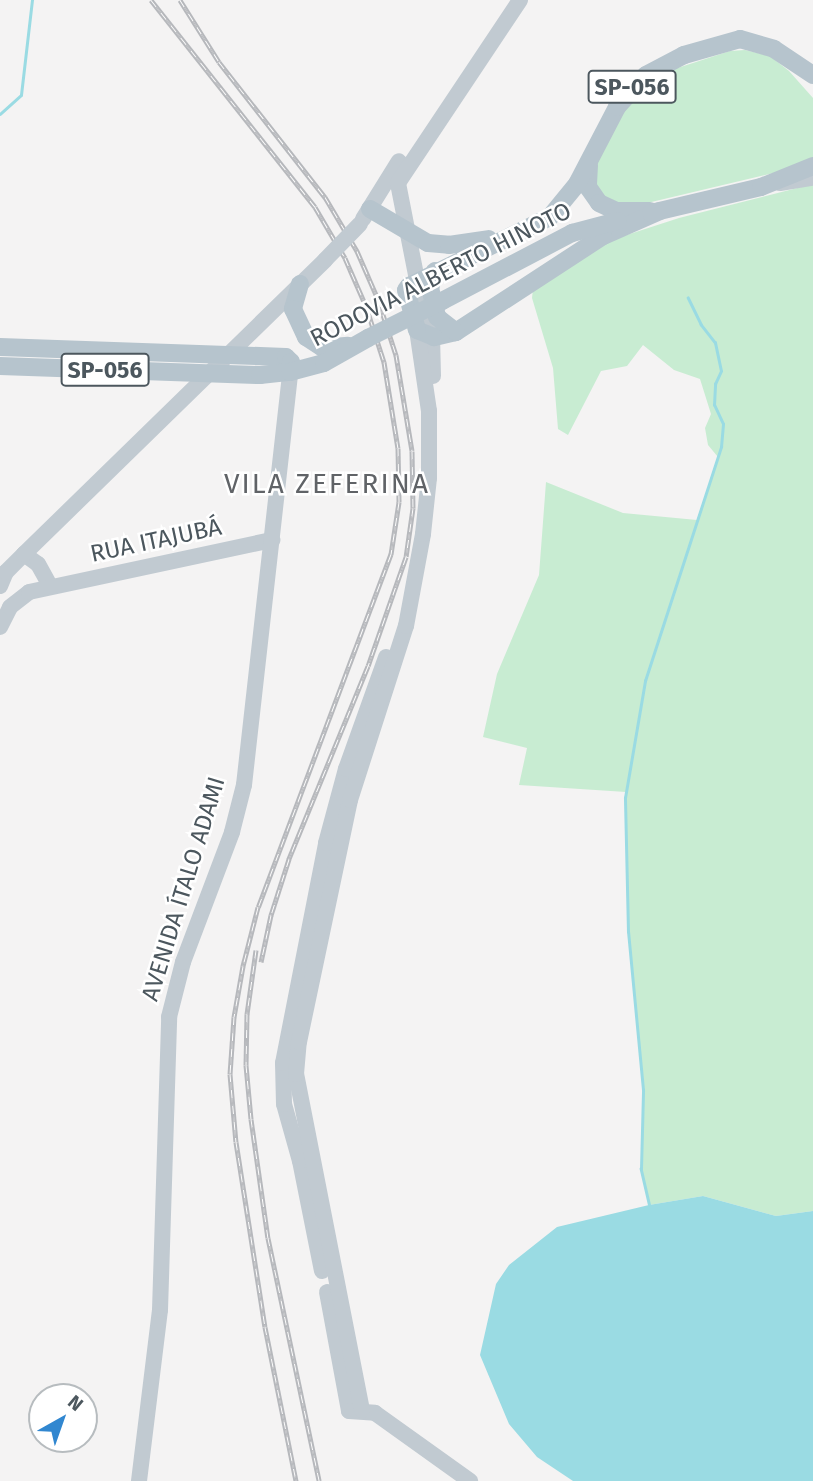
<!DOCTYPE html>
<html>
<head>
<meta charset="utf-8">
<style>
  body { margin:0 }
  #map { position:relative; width:813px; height:1481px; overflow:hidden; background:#f4f3f3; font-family:"Fira Sans",sans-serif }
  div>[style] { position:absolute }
  .green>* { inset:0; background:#c8ecd2 }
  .water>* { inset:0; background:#9adbe3 }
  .stream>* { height:2.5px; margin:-1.25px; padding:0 1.25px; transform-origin:1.25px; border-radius:1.25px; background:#9adbe3 }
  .secondary>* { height:16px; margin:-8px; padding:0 8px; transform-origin:8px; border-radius:8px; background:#c1cad1 }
  .primary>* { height:18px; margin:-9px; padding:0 9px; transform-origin:9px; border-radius:9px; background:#b6c4cd }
  .rail>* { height:5px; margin-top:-2.5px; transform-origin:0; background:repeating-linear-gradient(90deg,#fff 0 8px,#b6b8bc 0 16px); box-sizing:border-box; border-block:2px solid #b6b8bc }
  .secondary-bridge>* { height:16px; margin:-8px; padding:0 8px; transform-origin:8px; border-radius:8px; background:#c1cad1 }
  .primary-bridge>* { height:18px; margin:-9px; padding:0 9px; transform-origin:9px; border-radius:9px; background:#b6c4cd }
  span { translate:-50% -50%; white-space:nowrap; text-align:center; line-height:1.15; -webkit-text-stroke:5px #fff; paint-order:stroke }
  .shield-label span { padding:2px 5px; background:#fff; border:2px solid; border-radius:5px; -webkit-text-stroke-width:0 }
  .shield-label { font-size:23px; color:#4c575e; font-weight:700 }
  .street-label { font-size:24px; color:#4c575e }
  .quarter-label { font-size:28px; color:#606367; letter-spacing:2px }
  .north { position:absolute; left:28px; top:1383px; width:70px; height:70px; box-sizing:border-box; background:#fff; border:2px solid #b7bcbf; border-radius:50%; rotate:40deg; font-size:19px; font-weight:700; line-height:28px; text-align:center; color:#4c575e }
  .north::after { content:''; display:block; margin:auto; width:24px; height:32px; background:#3187d0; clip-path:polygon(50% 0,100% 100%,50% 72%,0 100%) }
</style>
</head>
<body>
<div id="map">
  <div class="green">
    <div style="clip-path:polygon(745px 50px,770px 56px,789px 71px,813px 98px,813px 159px,799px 167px,643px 204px,621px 205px,606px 198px,595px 183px,594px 164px,623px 103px,659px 74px,730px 51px)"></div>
    <div style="clip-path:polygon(813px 184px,813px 1211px,776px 1216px,703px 1196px,649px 1205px,641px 1169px,643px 1090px,628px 932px,626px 792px,519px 785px,527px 748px,483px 737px,497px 674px,539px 575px,546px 482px,623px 513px,697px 520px,718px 457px,708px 445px,705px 428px,711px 414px,700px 379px,674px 370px,643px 345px,627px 366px,601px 371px,568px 435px,558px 429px,553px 368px,532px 298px,533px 289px,605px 242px,679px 218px)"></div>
  </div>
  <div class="water">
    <div style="clip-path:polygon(703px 1196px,776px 1216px,813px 1211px,813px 1481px,573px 1481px,537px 1457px,509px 1424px,480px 1355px,496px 1284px,509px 1265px,557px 1227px,649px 1205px)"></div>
  </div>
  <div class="stream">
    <div style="left:0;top:114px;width:28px;rotate:-42deg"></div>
    <div style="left:21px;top:95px;width:96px;rotate:-83.4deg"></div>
    <div style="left:649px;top:1205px;width:37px;rotate:-103deg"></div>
    <div style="left:641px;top:1169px;width:79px;rotate:-88.5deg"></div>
    <div style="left:643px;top:1090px;width:159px;rotate:-95.4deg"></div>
    <div style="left:628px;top:932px;width:134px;rotate:-91.3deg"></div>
    <div style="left:625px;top:798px;width:119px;rotate:-80.3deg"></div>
    <div style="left:645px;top:681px;width:246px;rotate:-72deg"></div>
    <div style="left:721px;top:447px;width:23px;rotate:-85deg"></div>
    <div style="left:723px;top:424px;width:21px;rotate:-115deg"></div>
    <div style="left:714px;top:405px;width:21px;rotate:-87deg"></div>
    <div style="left:715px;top:384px;width:14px;rotate:-65deg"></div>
    <div style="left:721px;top:371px;width:29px;rotate:-102deg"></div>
    <div style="left:715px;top:343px;width:23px;rotate:-128deg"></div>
    <div style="left:701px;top:325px;width:30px;rotate:-116deg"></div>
  </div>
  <div class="secondary">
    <div style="left:780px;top:183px;width:33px;rotate:-9deg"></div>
    <div style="left:363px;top:219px;width:68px;rotate:-58.2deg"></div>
    <div style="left:433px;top:376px;width:40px;rotate:-91.4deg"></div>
    <div style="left:432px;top:336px;width:58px;rotate:-105deg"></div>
    <div style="left:417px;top:280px;width:99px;rotate:-101.1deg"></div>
    <div style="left:398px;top:183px;width:220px;rotate:-56.3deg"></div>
    <div style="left:24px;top:554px;width:17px;rotate:36deg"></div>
    <div style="left:38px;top:564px;width:25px;rotate:61deg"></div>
    <div style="left:0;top:586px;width:15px;rotate:-67deg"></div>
    <div style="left:6px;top:572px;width:25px;rotate:-45deg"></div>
    <div style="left:24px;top:554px;width:421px;rotate:-44.3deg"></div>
    <div style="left:0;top:627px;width:22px;rotate:-63deg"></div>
    <div style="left:10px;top:607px;width:24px;rotate:-38deg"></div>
    <div style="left:29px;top:592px;width:249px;rotate:-12.1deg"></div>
    <div style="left:322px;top:1271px;width:112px;rotate:-101.3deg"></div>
    <div style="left:300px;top:1161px;width:59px;rotate:-105.7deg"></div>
    <div style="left:284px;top:1104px;width:41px;rotate:-91.4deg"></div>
    <div style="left:283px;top:1063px;width:224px;rotate:-78.9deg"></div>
    <div style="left:326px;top:843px;width:77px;rotate:-74.9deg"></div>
    <div style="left:346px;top:769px;width:119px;rotate:-70.3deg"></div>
    <div style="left:327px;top:1292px;width:121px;rotate:79.5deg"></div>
    <div style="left:349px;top:1411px;width:26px;rotate:4deg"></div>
    <div style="left:375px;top:1413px;width:117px;rotate:35.6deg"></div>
    <div style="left:362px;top:1410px;width:342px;rotate:-101.1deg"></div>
    <div style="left:296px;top:1074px;width:32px;rotate:-85deg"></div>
    <div style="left:299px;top:1042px;width:247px;rotate:-78.1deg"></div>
    <div style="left:350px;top:800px;width:183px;rotate:-72.2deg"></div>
    <div style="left:406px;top:626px;width:94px;rotate:-79.5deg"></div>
    <div style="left:423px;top:534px;width:56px;rotate:-83.9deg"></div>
    <div style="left:429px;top:478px;width:67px;rotate:-90deg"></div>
    <div style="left:429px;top:411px;width:82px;rotate:-98.4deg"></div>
    <div style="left:139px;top:1481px;width:172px;rotate:-83deg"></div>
    <div style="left:160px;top:1310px;width:293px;rotate:-88.2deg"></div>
    <div style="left:169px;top:1017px;width:57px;rotate:-75.7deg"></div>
    <div style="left:183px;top:962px;width:139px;rotate:-69.3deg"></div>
    <div style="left:232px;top:832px;width:49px;rotate:-75.7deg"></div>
    <div style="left:244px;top:785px;width:416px;rotate:-83.6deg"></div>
  </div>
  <div class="primary">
    <div style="left:589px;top:165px;width:22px;rotate:93deg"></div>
    <div style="left:588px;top:187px;width:19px;rotate:55deg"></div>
    <div style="left:599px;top:203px;width:19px;rotate:25deg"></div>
    <div style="left:616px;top:211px;width:34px"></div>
    <div style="left:370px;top:209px;width:67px;rotate:30.4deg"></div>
    <div style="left:428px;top:243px;width:21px;rotate:5deg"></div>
    <div style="left:449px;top:245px;width:40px;rotate:-8.5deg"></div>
    <div style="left:660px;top:211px;width:62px;rotate:156.3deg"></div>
    <div style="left:603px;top:236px;width:176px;rotate:146.9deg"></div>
    <div style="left:456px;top:332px;width:23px;rotate:167deg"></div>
    <div style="left:434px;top:337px;width:18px;rotate:-158deg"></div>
    <div style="left:417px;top:330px;width:41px;rotate:-105.4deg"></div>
    <div style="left:406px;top:290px;width:5px;rotate:-53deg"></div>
    <div style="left:409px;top:286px;width:157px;rotate:-26.1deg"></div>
    <div style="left:550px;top:217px;width:43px;rotate:-50.7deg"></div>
    <div style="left:577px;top:184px;width:87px;rotate:-62.5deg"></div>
    <div style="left:617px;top:107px;width:43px;rotate:-47.8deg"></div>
    <div style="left:646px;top:75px;width:43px;rotate:-27.8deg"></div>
    <div style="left:684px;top:55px;width:58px;rotate:-15.9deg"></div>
    <div style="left:740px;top:39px;width:35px;rotate:16deg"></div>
    <div style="left:774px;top:49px;width:47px;rotate:33.7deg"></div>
    <div style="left:651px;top:213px;width:113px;rotate:-13.3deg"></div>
    <div style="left:761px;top:187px;width:56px;rotate:-22deg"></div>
    <div style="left:435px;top:271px;width:18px;rotate:106deg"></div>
    <div style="left:430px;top:288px;width:30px;rotate:76deg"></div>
    <div style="left:437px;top:317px;width:24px;rotate:38deg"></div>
    <div style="left:300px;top:284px;width:26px;rotate:106deg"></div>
    <div style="left:293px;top:309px;width:31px;rotate:65deg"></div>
    <div style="left:306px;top:337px;width:20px;rotate:33deg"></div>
    <div style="left:323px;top:348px;width:25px;rotate:-5deg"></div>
    <div style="left:442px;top:301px;width:147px;rotate:-27.6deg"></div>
    <div style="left:572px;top:233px;width:47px;rotate:-14.9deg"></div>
    <div style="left:0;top:347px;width:286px;rotate:2deg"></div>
    <div style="left:286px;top:357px;width:7px;rotate:45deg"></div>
    <div style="left:291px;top:362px;width:10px;rotate:96deg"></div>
    <div style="left:0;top:366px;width:260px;rotate:2deg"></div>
    <div style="left:260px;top:375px;width:30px;rotate:-6deg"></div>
    <div style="left:290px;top:372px;width:35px;rotate:-15deg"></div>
    <div style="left:324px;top:363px;width:51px;rotate:-29.6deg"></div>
  </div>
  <div class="rail">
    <div style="left:151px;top:0;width:264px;rotate:51.6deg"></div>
    <div style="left:315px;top:207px;width:59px;rotate:59.5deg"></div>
    <div style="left:345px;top:258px;width:52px;rotate:66.4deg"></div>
    <div style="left:366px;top:306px;width:59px;rotate:72.2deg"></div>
    <div style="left:384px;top:362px;width:87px;rotate:80.8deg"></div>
    <div style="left:398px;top:448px;width:54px;rotate:88.9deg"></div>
    <div style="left:399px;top:502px;width:53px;rotate:98.7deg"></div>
    <div style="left:391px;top:554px;width:377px;rotate:110.6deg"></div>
    <div style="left:258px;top:907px;width:61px;rotate:104.3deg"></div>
    <div style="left:243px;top:966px;width:52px;rotate:100deg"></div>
    <div style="left:234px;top:1017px;width:57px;rotate:94deg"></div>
    <div style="left:230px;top:1074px;width:68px;rotate:85deg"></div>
    <div style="left:236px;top:1142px;width:187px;rotate:81.1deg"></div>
    <div style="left:265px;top:1327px;width:157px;rotate:78.6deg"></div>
    <div style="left:180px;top:0;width:73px;rotate:57.8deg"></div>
    <div style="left:219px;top:62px;width:172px;rotate:51.9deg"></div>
    <div style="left:325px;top:197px;width:63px;rotate:59.3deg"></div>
    <div style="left:357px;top:251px;width:52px;rotate:66.4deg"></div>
    <div style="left:378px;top:299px;width:59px;rotate:72.2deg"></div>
    <div style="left:396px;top:355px;width:97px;rotate:80.5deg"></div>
    <div style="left:412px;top:451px;width:57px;rotate:89deg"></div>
    <div style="left:413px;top:508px;width:49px;rotate:98.1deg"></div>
    <div style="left:406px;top:557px;width:115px;rotate:109.2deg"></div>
    <div style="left:368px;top:666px;width:209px;rotate:112.3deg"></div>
    <div style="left:289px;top:859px;width:59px;rotate:107.8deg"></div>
    <div style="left:271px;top:915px;width:48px;rotate:102deg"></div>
    <div style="left:256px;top:950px;width:65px;rotate:98deg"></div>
    <div style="left:247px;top:1014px;width:51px;rotate:91.1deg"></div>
    <div style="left:246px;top:1065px;width:54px;rotate:84.7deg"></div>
    <div style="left:251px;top:1119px;width:120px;rotate:81.9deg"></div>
    <div style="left:268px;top:1238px;width:248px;rotate:78.1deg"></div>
  </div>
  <div class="secondary-bridge">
    <div style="left:325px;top:260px;width:50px;rotate:-45.8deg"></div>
  </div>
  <div class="primary-bridge">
    <div style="left:368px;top:338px;width:83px;rotate:-26.6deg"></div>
  </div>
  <div class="shield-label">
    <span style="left:632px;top:87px">SP-056</span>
    <span style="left:105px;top:370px">SP-056</span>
  </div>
  <div class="street-label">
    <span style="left:441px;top:275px;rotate:-27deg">RODOVIA ALBERTO HINOTO</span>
    <span style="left:156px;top:541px;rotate:-12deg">RUA ITAJUBÁ</span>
    <span style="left:184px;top:889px;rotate:-73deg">AVENIDA ÍTALO ADAMI</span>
  </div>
  <div class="quarter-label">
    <span style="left:327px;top:484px">VILA ZEFERINA</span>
  </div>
  <div class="north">N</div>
</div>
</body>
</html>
